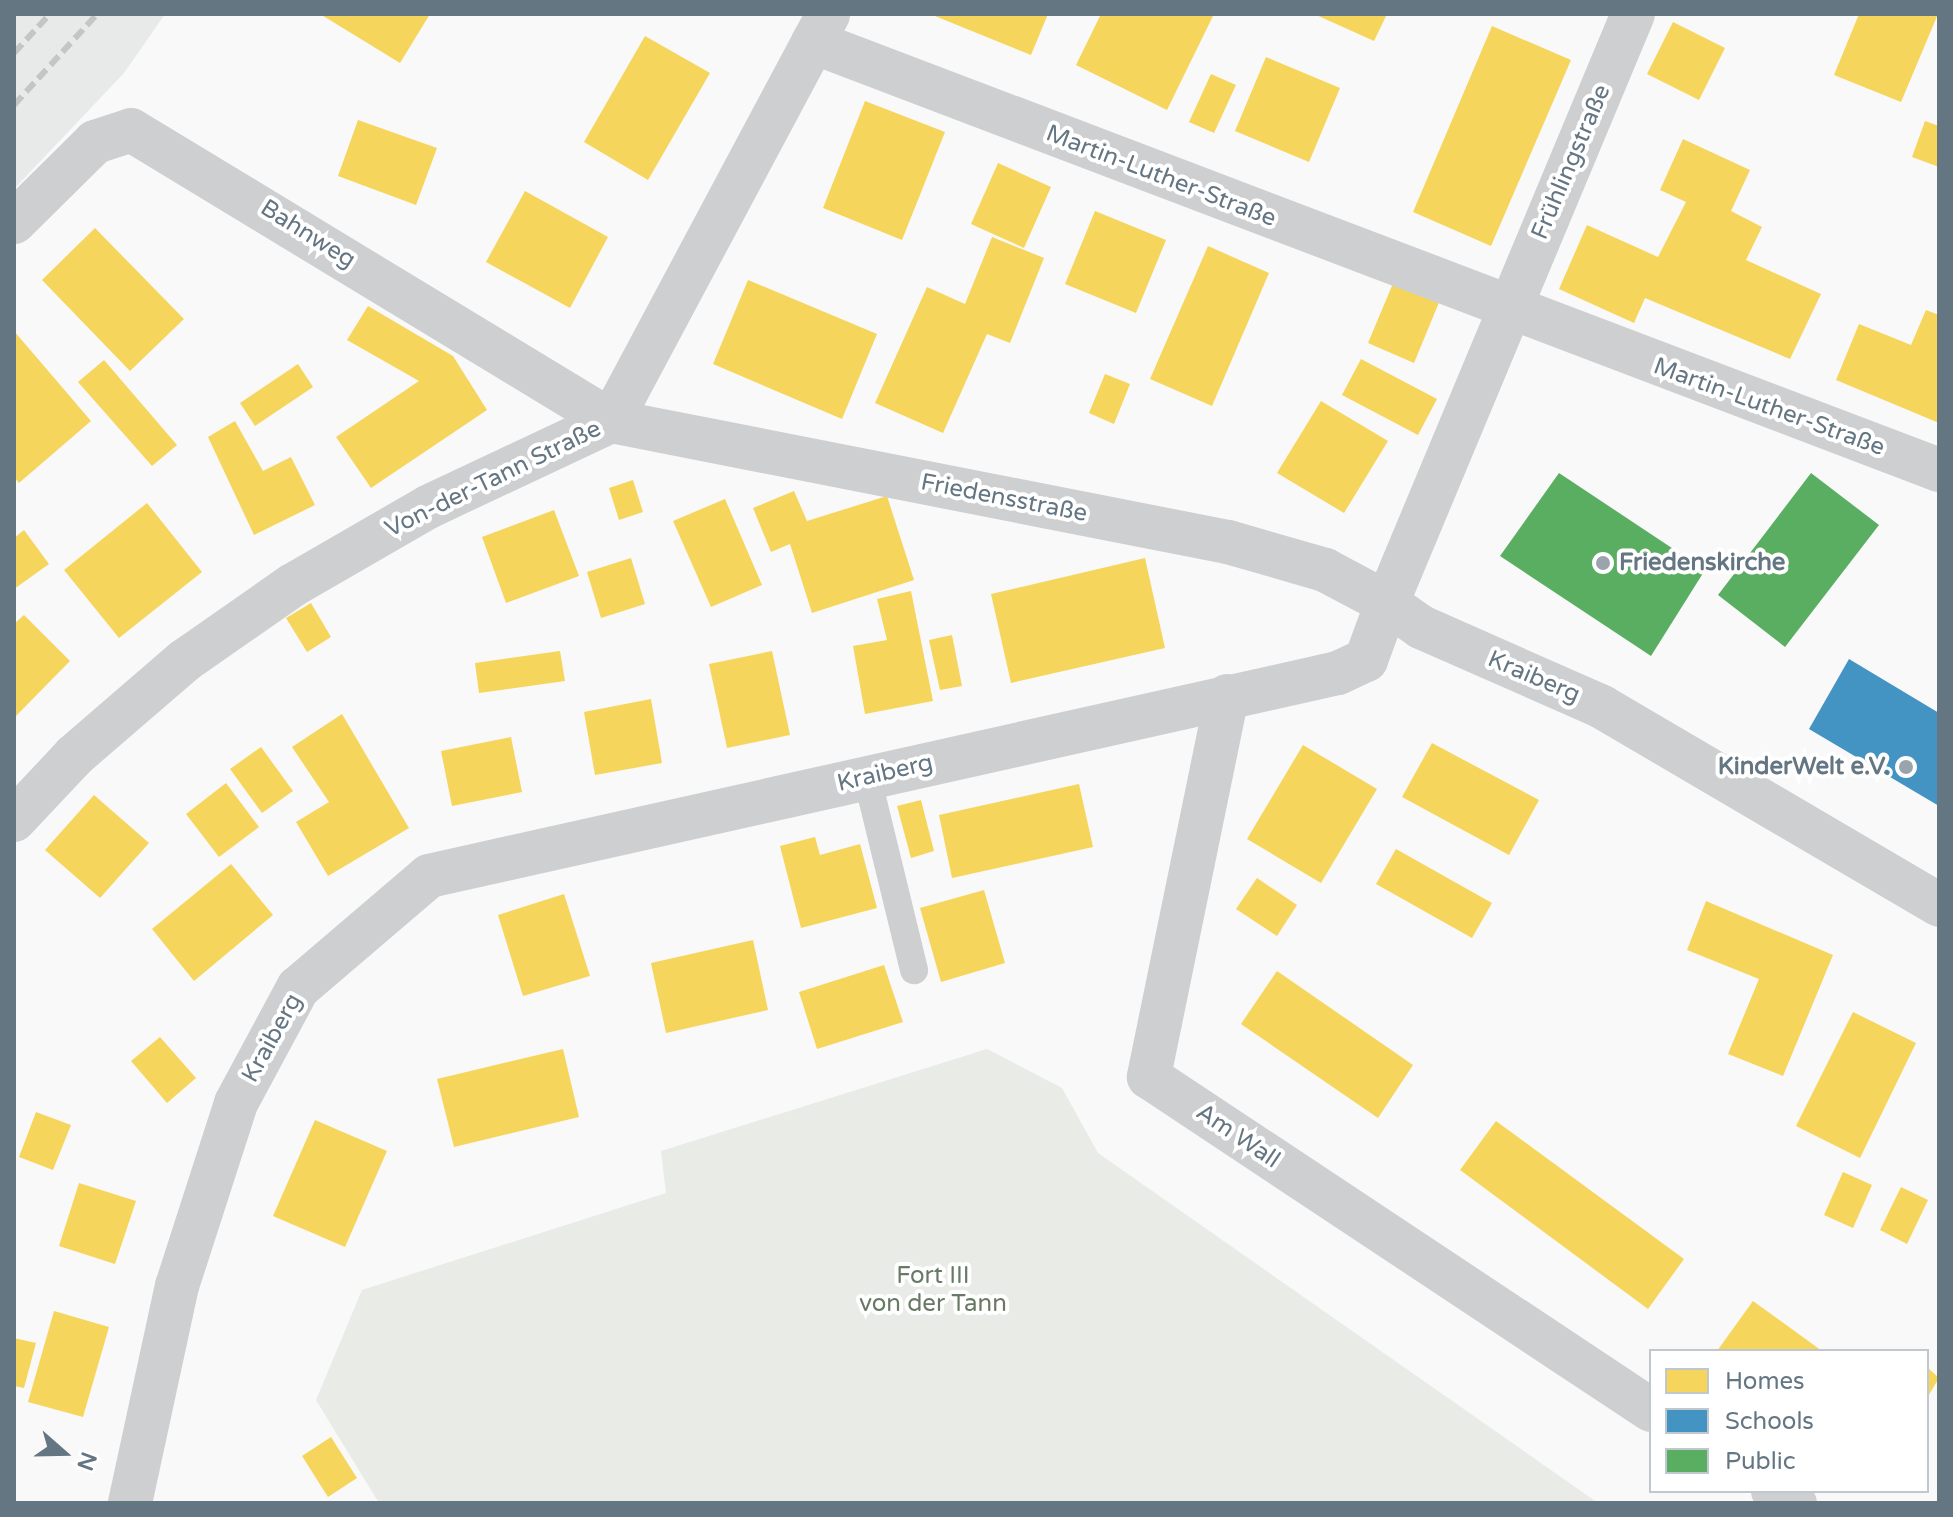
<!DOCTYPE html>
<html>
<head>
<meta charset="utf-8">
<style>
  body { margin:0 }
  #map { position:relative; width:1953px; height:1517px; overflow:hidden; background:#f9f9f9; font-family:"Varela Round",sans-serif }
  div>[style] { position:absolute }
  .built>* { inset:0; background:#e8e9e9 }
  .green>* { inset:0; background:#e8ebe6 }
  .homes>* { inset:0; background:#f6d55c }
  .schools>* { inset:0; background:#4393c3 }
  .public>* { inset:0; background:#5aae61 }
  .lane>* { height:28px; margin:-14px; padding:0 14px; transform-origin:14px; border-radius:14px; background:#cecfd0 }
  .street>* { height:44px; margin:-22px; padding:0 22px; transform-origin:22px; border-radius:22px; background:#cecfd0 }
  .rail>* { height:6px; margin-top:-3px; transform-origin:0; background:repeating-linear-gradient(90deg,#c3c5c6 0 12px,transparent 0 18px) }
  .dots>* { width:22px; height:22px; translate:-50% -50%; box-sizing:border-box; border:4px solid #fff; border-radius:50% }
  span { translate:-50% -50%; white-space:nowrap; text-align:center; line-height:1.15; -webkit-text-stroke:8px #fff; paint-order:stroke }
  .street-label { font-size:24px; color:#657683 }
  .poi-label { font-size:24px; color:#657683; font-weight:700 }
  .left { translate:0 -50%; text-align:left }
  .right { translate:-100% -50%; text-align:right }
  .park-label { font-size:24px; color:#687a64 }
  .frame { position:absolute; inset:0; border:16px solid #657683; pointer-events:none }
  .legend { position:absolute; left:1649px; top:1349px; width:280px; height:144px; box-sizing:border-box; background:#fff; border:2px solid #c1c8cd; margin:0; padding:10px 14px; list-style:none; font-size:24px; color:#657683 }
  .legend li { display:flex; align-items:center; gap:16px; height:40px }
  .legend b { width:40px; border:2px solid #c1c8cd }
  .north { position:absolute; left:24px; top:1413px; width:80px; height:80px; -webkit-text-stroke:6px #fff; paint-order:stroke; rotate:110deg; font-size:22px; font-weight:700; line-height:32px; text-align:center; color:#657683 }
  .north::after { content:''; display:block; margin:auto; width:28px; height:36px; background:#657683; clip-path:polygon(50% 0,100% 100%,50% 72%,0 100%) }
</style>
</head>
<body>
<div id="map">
  <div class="built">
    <div style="clip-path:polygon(14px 14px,165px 14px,124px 73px,14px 189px)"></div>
  </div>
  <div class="green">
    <div style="clip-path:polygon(987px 1049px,1062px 1088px,1098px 1153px,1598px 1503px,379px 1503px,316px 1400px,362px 1290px,666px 1193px,661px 1151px)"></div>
  </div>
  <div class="homes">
    <div style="clip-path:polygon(320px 14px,430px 14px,400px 63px)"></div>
    <div style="clip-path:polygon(930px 14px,1048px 14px,1031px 55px)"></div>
    <div style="clip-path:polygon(1101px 14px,1213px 16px,1167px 110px,1076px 65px)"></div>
    <div style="clip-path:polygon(1314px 14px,1387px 14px,1374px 41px)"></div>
    <div style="clip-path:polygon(1859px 14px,1938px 14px,1901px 102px,1834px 75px)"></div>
    <div style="clip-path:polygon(1673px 22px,1725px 48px,1699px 100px,1647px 74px)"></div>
    <div style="clip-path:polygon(1492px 26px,1571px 60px,1491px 246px,1413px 212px)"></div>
    <div style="clip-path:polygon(645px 36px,710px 73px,648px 180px,584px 142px)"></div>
    <div style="clip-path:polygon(1266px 57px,1340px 88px,1309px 162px,1235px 131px)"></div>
    <div style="clip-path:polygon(1211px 74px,1236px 85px,1214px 133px,1189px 122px)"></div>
    <div style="clip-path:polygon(865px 101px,945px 132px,902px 240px,823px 208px)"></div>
    <div style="clip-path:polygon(358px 120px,437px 148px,416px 205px,338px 176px)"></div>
    <div style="clip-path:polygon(1925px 121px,1939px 126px,1939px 167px,1912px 157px)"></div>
    <div style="clip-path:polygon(1683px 139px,1750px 170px,1731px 211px,1762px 227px,1746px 260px,1821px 294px,1790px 359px,1645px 298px,1634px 323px,1559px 289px,1587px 225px,1658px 257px,1686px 202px,1660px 190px)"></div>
    <div style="clip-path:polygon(998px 163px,1051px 187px,1024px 248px,971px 224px)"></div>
    <div style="clip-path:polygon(525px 191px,608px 237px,570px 308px,486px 262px)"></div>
    <div style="clip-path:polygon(1095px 211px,1166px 240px,1136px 313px,1065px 284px)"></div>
    <div style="clip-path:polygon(95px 228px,184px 319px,130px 371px,42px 280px)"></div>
    <div style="clip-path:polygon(992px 237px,1044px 258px,1010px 343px,987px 334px,943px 433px,875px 403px,927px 287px,965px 304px)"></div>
    <div style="clip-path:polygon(1208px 246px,1269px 273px,1212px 406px,1150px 379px)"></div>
    <div style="clip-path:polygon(748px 280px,877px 334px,842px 419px,713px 364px)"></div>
    <div style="clip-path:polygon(1394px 281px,1440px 300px,1414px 363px,1368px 343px)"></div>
    <div style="clip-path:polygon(368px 306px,453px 356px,487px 410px,371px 488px,336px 437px,419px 381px,347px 340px)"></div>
    <div style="clip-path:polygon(1926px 310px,1939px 315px,1939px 423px,1836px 380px,1859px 324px,1911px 345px)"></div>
    <div style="clip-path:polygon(14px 331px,91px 421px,19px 483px,14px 477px)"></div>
    <div style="clip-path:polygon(1361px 359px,1437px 399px,1418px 435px,1342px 395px)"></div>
    <div style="clip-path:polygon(104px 360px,177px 445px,152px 466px,78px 382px)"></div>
    <div style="clip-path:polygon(298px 364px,313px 387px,255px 426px,240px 403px)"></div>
    <div style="clip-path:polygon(1105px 374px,1130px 384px,1114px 424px,1089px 413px)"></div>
    <div style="clip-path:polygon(1321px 401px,1388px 441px,1344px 513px,1277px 473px)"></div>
    <div style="clip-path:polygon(235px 421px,263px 471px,291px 457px,315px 505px,254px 535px,208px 437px)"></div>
    <div style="clip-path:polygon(633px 480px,643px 512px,619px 520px,609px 488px)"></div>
    <div style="clip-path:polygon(794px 491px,807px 521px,887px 496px,914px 580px,812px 613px,790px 544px,771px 552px,753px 508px)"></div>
    <div style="clip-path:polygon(725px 499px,762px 585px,711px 607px,673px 521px)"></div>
    <div style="clip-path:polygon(147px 503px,202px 572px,119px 638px,64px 570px)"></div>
    <div style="clip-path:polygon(554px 510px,579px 576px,506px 603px,482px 537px)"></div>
    <div style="clip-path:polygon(24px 530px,49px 564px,14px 589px,14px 538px)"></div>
    <div style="clip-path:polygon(631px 558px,645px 604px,601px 618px,587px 572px)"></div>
    <div style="clip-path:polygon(1145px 558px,1165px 648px,1011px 683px,991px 594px)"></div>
    <div style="clip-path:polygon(911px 591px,933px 701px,865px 714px,853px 646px,887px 640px,877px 599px)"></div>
    <div style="clip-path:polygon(311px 603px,331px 637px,307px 652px,286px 618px)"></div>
    <div style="clip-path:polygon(24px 615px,70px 661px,14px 718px,14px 624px)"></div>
    <div style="clip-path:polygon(952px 635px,962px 686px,940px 690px,929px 640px)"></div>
    <div style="clip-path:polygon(560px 651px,565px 681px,479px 693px,475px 663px)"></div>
    <div style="clip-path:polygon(772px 651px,790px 735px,727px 748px,709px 664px)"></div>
    <div style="clip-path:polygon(651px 699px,662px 763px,595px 775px,584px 712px)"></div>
    <div style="clip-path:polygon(342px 714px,409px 828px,328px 876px,296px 822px,329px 802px,292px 747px)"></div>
    <div style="clip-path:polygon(511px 737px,522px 792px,452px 806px,441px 751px)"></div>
    <div style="clip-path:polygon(1432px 743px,1539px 800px,1509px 855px,1402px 797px)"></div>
    <div style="clip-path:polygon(1303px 745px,1377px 789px,1321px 883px,1247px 839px)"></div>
    <div style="clip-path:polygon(261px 747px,293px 791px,262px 813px,230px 769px)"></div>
    <div style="clip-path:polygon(226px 783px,259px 827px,219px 857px,186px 814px)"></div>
    <div style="clip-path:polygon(1079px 784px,1093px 847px,952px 878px,939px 815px)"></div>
    <div style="clip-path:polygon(94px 795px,149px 843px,100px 898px,45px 850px)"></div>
    <div style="clip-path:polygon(921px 800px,934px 851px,911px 858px,897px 806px)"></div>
    <div style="clip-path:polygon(815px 837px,820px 855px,860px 844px,877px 908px,801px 928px,780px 846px)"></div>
    <div style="clip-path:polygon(1396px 849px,1492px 903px,1472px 938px,1376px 884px)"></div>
    <div style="clip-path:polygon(231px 864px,273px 915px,194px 981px,152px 929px)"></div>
    <div style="clip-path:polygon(1257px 878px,1297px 905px,1277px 936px,1236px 909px)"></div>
    <div style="clip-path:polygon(984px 890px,1005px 963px,941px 982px,920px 908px)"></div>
    <div style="clip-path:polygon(564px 894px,590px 976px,523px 996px,498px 915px)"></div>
    <div style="clip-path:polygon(1706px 901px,1833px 955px,1783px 1076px,1728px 1054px,1759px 979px,1687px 950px)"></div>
    <div style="clip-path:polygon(753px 940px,768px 1010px,666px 1033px,651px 963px)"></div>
    <div style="clip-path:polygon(884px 965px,903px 1022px,817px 1049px,799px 992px)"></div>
    <div style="clip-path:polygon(1277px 971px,1413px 1065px,1378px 1118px,1241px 1024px)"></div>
    <div style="clip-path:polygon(1853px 1012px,1916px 1043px,1860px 1158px,1796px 1126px)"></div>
    <div style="clip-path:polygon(160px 1037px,196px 1078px,167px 1103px,131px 1061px)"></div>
    <div style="clip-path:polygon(563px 1049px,579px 1117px,454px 1147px,437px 1079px)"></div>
    <div style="clip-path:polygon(36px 1112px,71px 1125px,53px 1170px,19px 1157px)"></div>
    <div style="clip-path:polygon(315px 1120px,387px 1151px,345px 1247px,273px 1216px)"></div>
    <div style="clip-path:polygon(1496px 1121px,1684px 1259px,1648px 1309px,1460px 1170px)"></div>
    <div style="clip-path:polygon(1843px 1172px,1872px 1185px,1853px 1228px,1824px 1215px)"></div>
    <div style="clip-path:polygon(79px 1183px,136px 1201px,115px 1264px,59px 1246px)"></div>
    <div style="clip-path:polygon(1901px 1187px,1928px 1200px,1907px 1244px,1880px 1230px)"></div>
    <div style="clip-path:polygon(1753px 1301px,1822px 1351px,1717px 1351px)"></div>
    <div style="clip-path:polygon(54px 1311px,109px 1327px,83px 1417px,28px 1402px)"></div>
    <div style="clip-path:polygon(14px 1338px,36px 1343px,24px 1388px,14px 1386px)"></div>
    <div style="clip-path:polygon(1927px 1367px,1939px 1378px,1927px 1398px)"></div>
    <div style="clip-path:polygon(331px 1437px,357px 1478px,328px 1497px,302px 1456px)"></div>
  </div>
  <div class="schools">
    <div style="clip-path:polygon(1849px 659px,1939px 713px,1939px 806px,1809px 729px)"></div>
  </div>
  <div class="public">
    <div style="clip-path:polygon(1559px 473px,1705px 570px,1651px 656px,1500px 556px)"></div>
    <div style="clip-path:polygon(1811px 473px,1879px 525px,1785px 647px,1718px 595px)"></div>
  </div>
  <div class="lane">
    <div style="left:867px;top:777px;width:199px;rotate:76.3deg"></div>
  </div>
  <div class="street">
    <div style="left:813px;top:42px;width:1205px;rotate:20.81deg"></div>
    <div style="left:14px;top:222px;width:114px;rotate:-44.6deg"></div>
    <div style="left:95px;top:142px;width:38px;rotate:-18deg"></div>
    <div style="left:131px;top:130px;width:561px;rotate:31.23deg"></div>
    <div style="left:611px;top:421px;width:629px;rotate:11.1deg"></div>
    <div style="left:1228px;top:542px;width:101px;rotate:16.1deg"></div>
    <div style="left:1325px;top:570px;width:70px;rotate:28deg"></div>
    <div style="left:1387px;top:603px;width:638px;rotate:-67.33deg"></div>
    <div style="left:1227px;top:696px;width:389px;rotate:101.6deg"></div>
    <div style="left:1149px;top:1077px;width:602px;rotate:33.56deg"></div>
    <div style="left:14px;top:820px;width:88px;rotate:-46.8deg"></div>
    <div style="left:74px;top:756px;width:145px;rotate:-40.8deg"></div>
    <div style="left:184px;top:661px;width:133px;rotate:-34.9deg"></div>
    <div style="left:293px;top:585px;width:156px;rotate:-30deg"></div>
    <div style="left:428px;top:507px;width:202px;rotate:-25.2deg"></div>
    <div style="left:611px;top:421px;width:461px;rotate:-61.9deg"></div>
    <div style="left:1773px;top:1491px;width:25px;rotate:29deg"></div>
    <div style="left:130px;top:1503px;width:222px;rotate:-77.8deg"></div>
    <div style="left:177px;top:1286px;width:192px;rotate:-72.1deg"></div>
    <div style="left:236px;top:1103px;width:131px;rotate:-61.7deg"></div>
    <div style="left:298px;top:988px;width:172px;rotate:-40.5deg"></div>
    <div style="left:429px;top:876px;width:931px;rotate:-12.59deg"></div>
    <div style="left:1338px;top:673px;width:31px;rotate:-25deg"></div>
    <div style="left:1366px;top:660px;width:61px;rotate:-69.8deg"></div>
    <div style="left:1387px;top:603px;width:42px;rotate:35.2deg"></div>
    <div style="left:1421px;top:627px;width:198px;rotate:23.8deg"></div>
    <div style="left:1602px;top:707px;width:391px;rotate:30.4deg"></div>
  </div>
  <div class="rail">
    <div style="left:14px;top:53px;width:53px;rotate:-47.3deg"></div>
    <div style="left:14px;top:105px;width:123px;rotate:-47.6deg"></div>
  </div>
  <div class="dots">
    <div style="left:1603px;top:563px;background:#99a4ac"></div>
    <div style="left:1906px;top:767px;background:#99a4ac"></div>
  </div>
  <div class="street-label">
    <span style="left:1571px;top:162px;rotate:-67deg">Frühlingstraße</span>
    <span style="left:1161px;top:176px;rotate:21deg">Martin-Luther-Straße</span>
    <span style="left:308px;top:234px;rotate:32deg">Bahnweg</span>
    <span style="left:1769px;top:407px;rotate:20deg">Martin-Luther-Straße</span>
    <span style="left:493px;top:479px;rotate:-26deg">Von-der-Tann Straße</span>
    <span style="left:1004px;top:498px;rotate:11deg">Friedensstraße</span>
    <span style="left:1534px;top:677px;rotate:23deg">Kraiberg</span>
    <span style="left:885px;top:773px;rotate:-13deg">Kraiberg</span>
    <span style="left:272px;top:1038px;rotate:-61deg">Kraiberg</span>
    <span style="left:1238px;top:1136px;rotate:34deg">Am Wall</span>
  </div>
  <div class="poi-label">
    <span class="left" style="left:1619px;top:563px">Friedenskirche</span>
    <span class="right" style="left:1890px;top:767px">KinderWelt e.V.</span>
  </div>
  <div class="park-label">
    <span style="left:933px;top:1290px">Fort III<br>von der Tann</span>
  </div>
  <div class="frame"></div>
  <ul class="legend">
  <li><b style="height:22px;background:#f6d55c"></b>Homes</li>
  <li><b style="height:22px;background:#4393c3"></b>Schools</li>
  <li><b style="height:22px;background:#5aae61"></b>Public</li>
  </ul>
  <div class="north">N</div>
</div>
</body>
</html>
